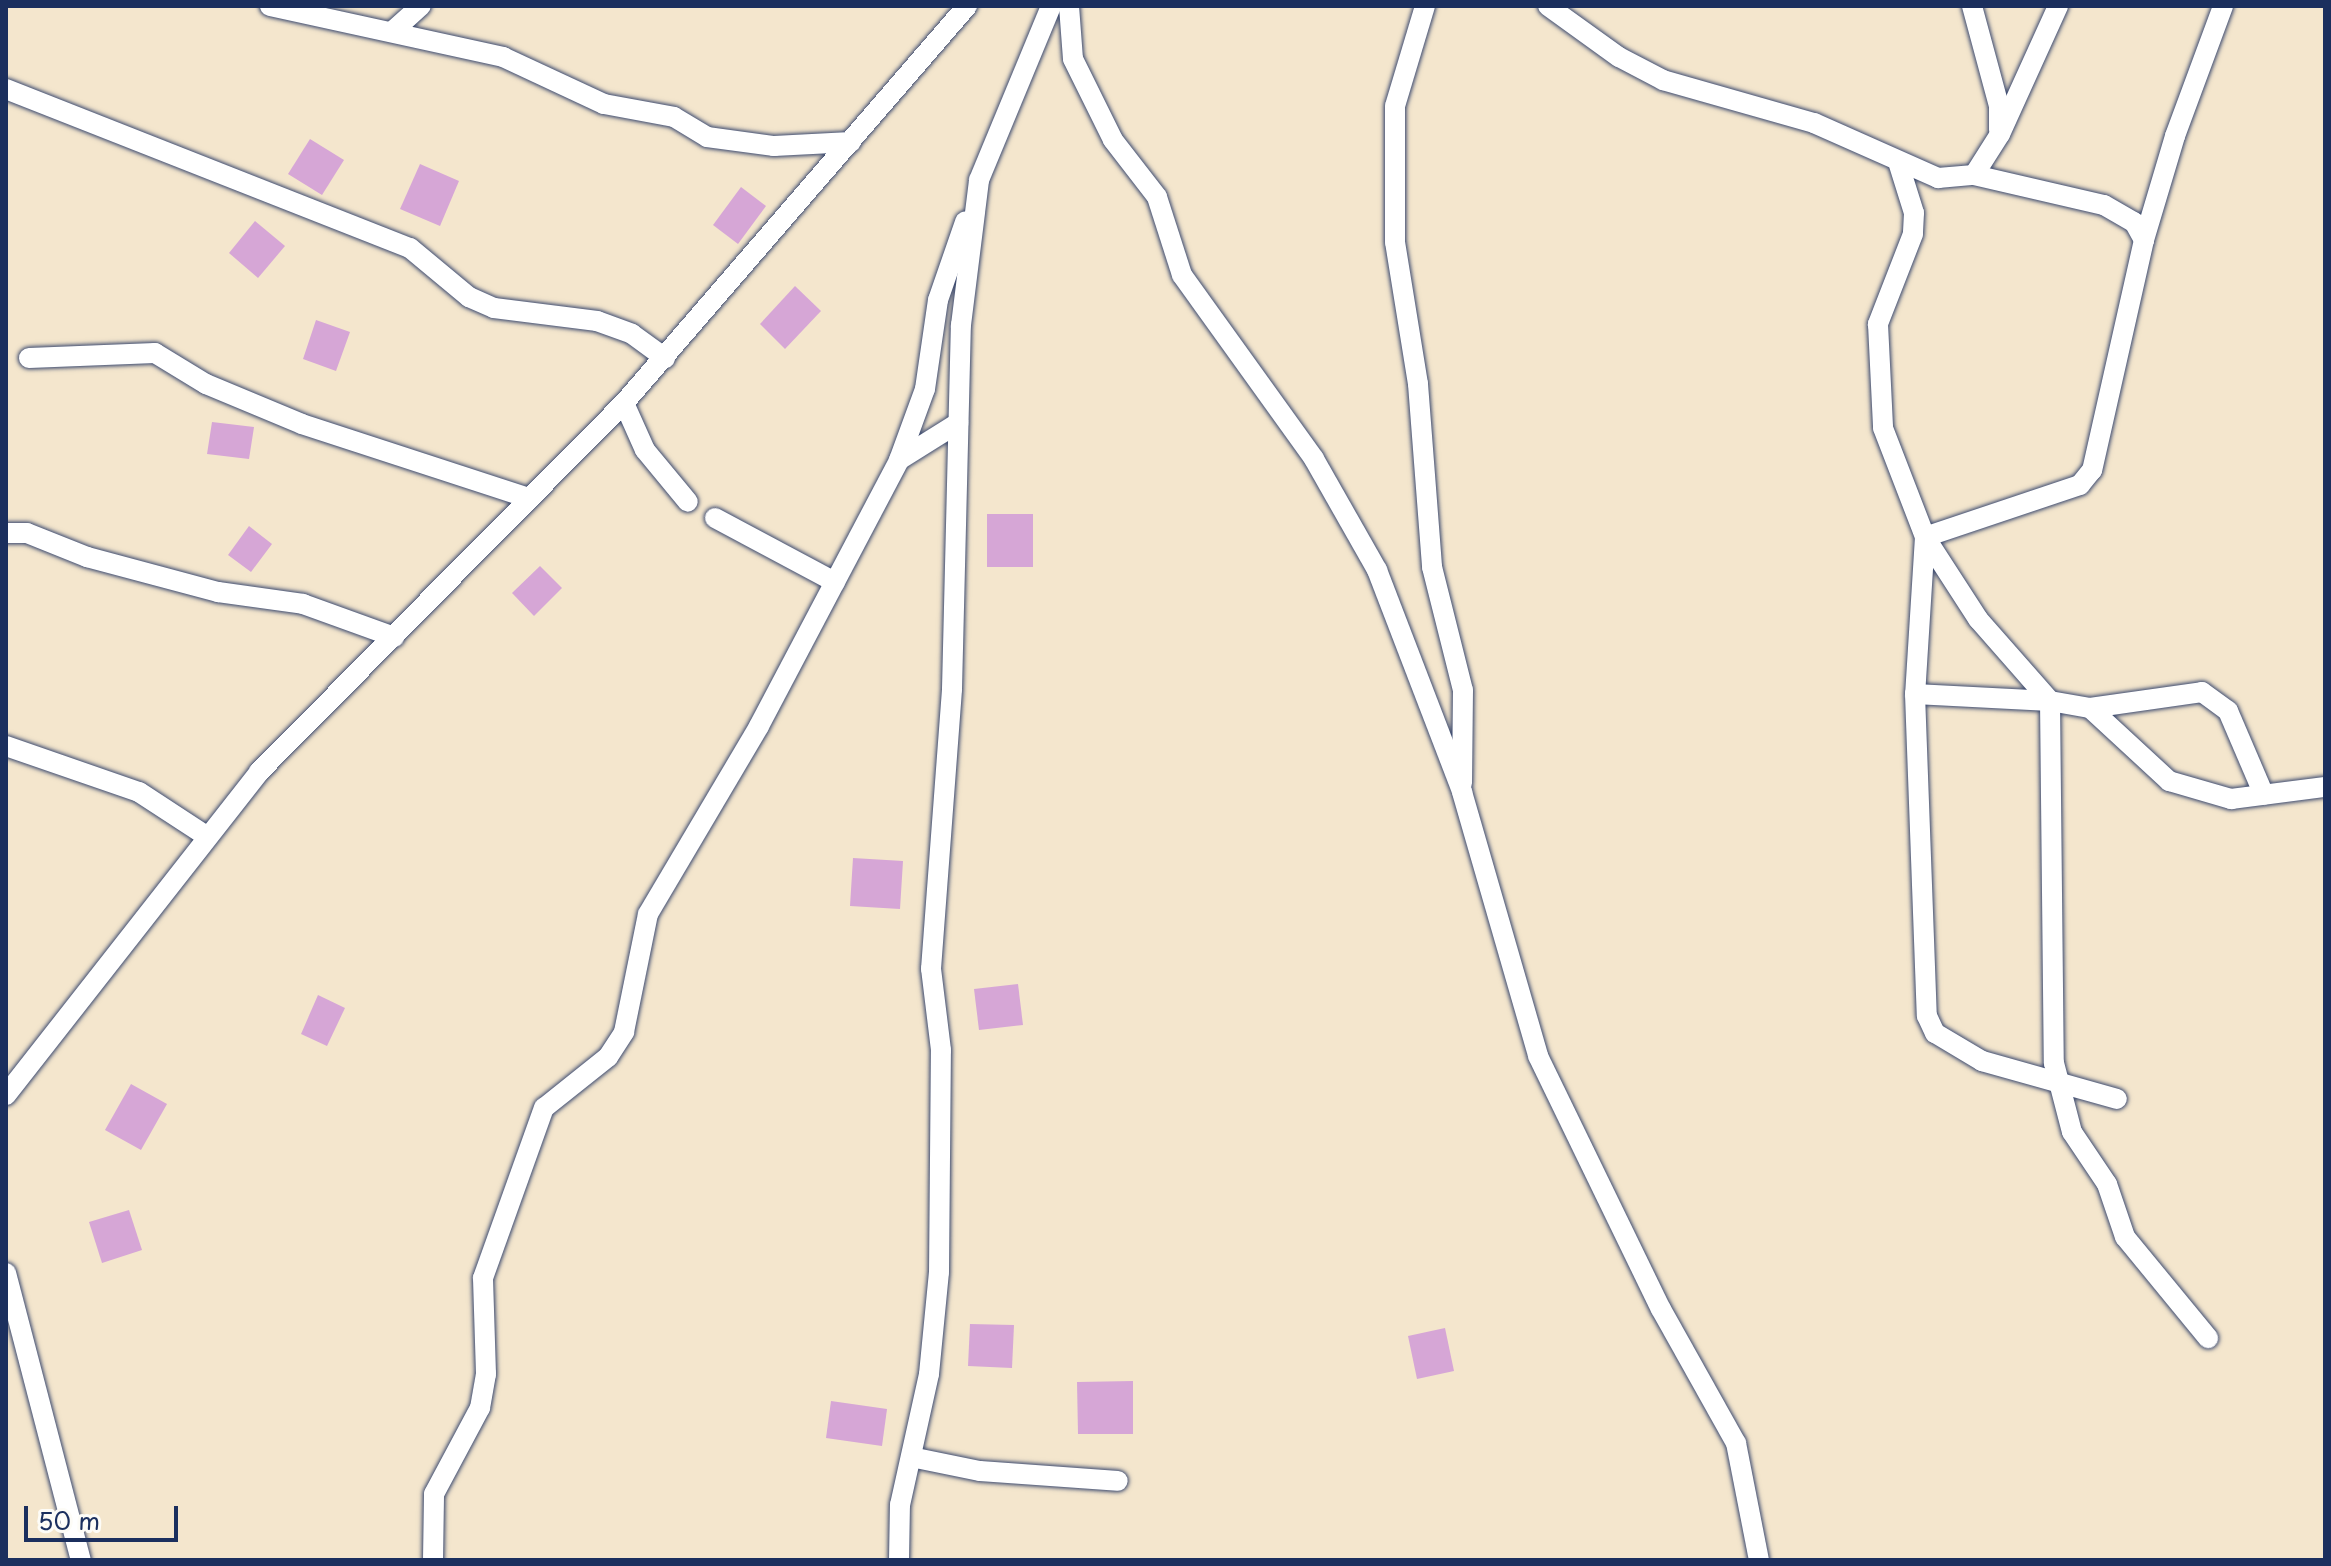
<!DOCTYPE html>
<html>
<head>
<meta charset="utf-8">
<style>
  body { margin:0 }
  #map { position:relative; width:2331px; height:1566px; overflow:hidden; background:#f4e6cd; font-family:"Playpen Sans",sans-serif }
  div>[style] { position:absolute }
  .building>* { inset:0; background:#d6a6d6 }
  .roads { filter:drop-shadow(0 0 2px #3c4a6f) drop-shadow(0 0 2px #3c4a6f) }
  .street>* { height:20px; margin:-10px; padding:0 10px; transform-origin:10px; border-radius:10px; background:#fff }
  span { translate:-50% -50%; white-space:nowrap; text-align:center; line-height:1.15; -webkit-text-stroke:6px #fdfcf7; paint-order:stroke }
  .frame { position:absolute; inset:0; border:8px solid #1b2f5e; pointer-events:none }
  .scale { position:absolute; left:24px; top:1506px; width:154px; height:36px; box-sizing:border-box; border:4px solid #1b2f5e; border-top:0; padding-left:10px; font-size:24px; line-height:28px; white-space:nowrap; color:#1b2f5e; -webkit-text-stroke:6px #fdfcf7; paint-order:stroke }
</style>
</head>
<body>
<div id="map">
  <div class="building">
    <div style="clip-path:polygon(310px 139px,344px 160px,322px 195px,288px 174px)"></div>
    <div style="clip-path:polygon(420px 164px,459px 181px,440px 226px,400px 209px)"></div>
    <div style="clip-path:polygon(741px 187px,766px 206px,738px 244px,713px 225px)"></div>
    <div style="clip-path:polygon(255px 221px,285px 246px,258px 278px,229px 253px)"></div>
    <div style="clip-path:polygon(795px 286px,821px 311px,785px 349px,760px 324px)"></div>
    <div style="clip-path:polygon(316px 320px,350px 332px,336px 371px,303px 359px)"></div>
    <div style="clip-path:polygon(212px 422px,254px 427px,249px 459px,207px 454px)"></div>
    <div style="clip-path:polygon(987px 514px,1033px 514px,1033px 567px,987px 567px)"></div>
    <div style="clip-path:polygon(249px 526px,272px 544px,251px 572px,228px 555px)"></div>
    <div style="clip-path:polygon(540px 566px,562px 588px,534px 616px,512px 593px)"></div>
    <div style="clip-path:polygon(853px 858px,903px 861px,900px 909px,850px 906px)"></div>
    <div style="clip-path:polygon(1018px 984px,1023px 1025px,979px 1030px,974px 989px)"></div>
    <div style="clip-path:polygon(318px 995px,345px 1008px,327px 1046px,301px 1034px)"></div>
    <div style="clip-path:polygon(131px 1084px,167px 1104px,141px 1150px,105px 1130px)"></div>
    <div style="clip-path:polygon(129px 1210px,142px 1250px,102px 1263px,89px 1222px)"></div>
    <div style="clip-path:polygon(970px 1324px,1014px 1325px,1012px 1368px,968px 1366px)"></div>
    <div style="clip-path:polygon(1445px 1328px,1454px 1371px,1417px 1379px,1408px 1336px)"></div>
    <div style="clip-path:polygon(1133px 1381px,1133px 1434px,1078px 1434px,1077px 1382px)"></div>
    <div style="clip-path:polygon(831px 1401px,887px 1409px,882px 1446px,826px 1438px)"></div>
  </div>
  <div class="roads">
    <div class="street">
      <div style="left:270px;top:6px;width:239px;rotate:12.3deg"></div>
      <div style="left:503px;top:57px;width:111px;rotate:25deg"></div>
      <div style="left:604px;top:104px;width:71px;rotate:10.5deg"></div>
      <div style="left:674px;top:117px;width:39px;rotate:31deg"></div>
      <div style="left:707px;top:137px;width:68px;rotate:7.7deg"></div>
      <div style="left:774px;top:146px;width:77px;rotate:-3deg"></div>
      <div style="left:1069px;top:6px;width:53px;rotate:85.7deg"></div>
      <div style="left:1073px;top:59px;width:90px;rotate:63.7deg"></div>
      <div style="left:1113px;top:140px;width:72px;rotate:52.3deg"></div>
      <div style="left:1157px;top:197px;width:82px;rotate:72.2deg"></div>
      <div style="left:1182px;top:275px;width:226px;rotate:54.3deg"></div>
      <div style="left:1314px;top:459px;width:128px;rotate:60.4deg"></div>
      <div style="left:1377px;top:570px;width:238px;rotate:69deg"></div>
      <div style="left:1462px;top:792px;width:275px;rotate:73.9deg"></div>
      <div style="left:1538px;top:1056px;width:281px;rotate:64.1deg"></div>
      <div style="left:1661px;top:1309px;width:154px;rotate:60.8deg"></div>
      <div style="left:1736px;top:1443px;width:119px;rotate:78.9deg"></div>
      <div style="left:1425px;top:6px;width:104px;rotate:106.7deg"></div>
      <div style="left:1395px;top:106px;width:136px;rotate:90deg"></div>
      <div style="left:1395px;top:242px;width:144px;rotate:80.8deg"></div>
      <div style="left:1418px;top:384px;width:184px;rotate:85.6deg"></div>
      <div style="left:1432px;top:567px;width:127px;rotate:75.9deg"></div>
      <div style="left:1463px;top:690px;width:93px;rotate:90.6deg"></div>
      <div style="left:1548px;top:6px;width:87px;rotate:35.7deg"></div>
      <div style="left:1619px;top:57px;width:50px;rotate:27.6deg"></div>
      <div style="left:1663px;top:80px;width:157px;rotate:15.9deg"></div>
      <div style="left:1814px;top:123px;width:136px;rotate:23.9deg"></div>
      <div style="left:1938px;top:178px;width:36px;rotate:-5deg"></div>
      <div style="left:1974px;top:175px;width:49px;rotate:-57.6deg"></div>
      <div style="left:2000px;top:134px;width:141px;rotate:-65.6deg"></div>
      <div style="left:1972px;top:6px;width:104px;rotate:74.9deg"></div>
      <div style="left:1999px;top:106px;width:24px;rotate:90deg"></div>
      <div style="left:394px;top:30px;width:36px;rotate:-42deg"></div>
      <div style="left:6px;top:89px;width:434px;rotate:21.5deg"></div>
      <div style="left:410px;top:248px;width:77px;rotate:39.7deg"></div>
      <div style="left:469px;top:297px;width:27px;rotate:24deg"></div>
      <div style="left:494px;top:308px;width:104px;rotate:7.2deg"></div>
      <div style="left:597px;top:321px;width:37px;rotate:20deg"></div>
      <div style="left:632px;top:334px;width:41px;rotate:36deg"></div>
      <div style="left:1899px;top:165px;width:50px;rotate:72.6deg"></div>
      <div style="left:1914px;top:213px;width:21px;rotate:93deg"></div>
      <div style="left:1913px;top:234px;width:97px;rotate:111.3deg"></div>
      <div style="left:1878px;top:324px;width:104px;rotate:87.2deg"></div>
      <div style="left:1883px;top:428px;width:117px;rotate:68.9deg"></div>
      <div style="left:1925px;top:537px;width:98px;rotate:57.1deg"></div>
      <div style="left:1978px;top:619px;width:109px;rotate:48.7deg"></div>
      <div style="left:2050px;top:701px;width:41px;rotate:9.9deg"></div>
      <div style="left:2090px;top:708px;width:108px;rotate:42.7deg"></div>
      <div style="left:2169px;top:781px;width:65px;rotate:16.2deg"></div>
      <div style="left:2231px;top:799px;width:95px;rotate:-7.3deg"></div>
      <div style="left:1974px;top:175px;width:133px;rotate:13deg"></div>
      <div style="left:2104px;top:205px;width:34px;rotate:30deg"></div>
      <div style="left:2134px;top:222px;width:21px;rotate:61deg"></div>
      <div style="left:2144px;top:240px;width:236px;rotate:102.7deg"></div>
      <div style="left:2092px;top:470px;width:19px;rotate:129deg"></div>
      <div style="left:2080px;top:485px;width:163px;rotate:161.5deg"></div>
      <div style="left:1925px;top:537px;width:157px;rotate:93.6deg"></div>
      <div style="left:1915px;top:694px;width:322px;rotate:87.9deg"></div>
      <div style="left:1927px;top:1016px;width:19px;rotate:65deg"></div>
      <div style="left:1935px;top:1033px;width:55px;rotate:30.8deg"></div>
      <div style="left:1982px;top:1061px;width:140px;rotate:15.7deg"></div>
      <div style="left:2144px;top:240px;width:109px;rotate:-73.4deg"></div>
      <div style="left:2175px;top:136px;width:139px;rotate:-69.7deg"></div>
      <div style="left:29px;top:358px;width:126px;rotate:-2.3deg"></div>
      <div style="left:155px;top:353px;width:60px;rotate:31.3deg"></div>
      <div style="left:206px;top:384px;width:104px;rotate:22.6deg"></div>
      <div style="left:302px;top:424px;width:239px;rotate:18.1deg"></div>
      <div style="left:624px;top:403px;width:51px;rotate:65.9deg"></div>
      <div style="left:645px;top:450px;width:67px;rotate:50.4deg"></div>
      <div style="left:899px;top:460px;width:70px;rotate:-32.1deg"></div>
      <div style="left:715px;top:518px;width:136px;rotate:28.1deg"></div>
      <div style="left:6px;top:533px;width:21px"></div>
      <div style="left:27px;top:533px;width:65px;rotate:21.8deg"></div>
      <div style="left:87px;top:557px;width:136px;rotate:15deg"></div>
      <div style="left:218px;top:592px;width:86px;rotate:8deg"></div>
      <div style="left:303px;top:604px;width:97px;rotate:19.9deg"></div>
      <div style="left:1915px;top:694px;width:135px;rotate:3deg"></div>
      <div style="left:2050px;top:701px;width:362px;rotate:89.4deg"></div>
      <div style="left:2054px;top:1063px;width:71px;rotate:75.4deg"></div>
      <div style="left:2072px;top:1132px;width:63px;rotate:56.1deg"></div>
      <div style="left:2107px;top:1184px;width:56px;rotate:71.2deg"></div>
      <div style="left:2125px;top:1237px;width:131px;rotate:50.6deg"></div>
      <div style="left:2090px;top:708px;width:113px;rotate:-8.1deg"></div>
      <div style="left:2202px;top:692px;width:32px;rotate:36deg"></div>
      <div style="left:2228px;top:711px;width:91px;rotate:66.8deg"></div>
      <div style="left:6px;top:746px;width:141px;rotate:19.1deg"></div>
      <div style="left:139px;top:792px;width:82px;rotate:33.1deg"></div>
      <div style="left:6px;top:1095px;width:410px;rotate:-51.9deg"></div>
      <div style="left:259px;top:772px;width:519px;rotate:-45.31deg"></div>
      <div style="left:624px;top:403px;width:525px;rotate:-49.17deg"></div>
      <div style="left:6px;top:1273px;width:297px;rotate:75.4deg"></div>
      <div style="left:911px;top:1457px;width:70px;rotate:11.5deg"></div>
      <div style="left:980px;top:1471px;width:138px;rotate:4.1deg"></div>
      <div style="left:433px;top:1560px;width:66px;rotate:-89.1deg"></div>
      <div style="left:434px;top:1494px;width:98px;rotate:-61.9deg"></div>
      <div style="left:480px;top:1408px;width:35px;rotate:-80deg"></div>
      <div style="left:486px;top:1374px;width:96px;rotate:-91.8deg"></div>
      <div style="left:483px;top:1278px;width:181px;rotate:-70.3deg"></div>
      <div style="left:544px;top:1108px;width:82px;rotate:-38.6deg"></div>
      <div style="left:608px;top:1057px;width:30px;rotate:-57deg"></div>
      <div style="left:624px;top:1032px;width:120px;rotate:-78.5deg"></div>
      <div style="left:648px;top:914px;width:218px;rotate:-59.4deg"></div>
      <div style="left:759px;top:726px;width:301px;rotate:-62.2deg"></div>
      <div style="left:899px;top:460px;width:76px;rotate:-69.9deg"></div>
      <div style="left:925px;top:389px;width:90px;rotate:-81.7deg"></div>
      <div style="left:938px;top:300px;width:83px;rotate:-70.9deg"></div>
      <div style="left:899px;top:1560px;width:55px;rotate:-89deg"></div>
      <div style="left:900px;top:1505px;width:134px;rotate:-77.5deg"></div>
      <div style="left:929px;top:1374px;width:102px;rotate:-84.4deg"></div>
      <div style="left:939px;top:1272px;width:222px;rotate:-89.5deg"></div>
      <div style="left:941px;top:1050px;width:82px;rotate:-97deg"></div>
      <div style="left:931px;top:969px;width:281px;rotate:-85.7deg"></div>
      <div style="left:952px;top:689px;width:364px;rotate:-88.6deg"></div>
      <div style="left:961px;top:325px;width:146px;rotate:-82.9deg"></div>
      <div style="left:979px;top:180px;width:188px;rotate:-67.5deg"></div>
    </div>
  </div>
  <div class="frame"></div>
  <div class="scale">50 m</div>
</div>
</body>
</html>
